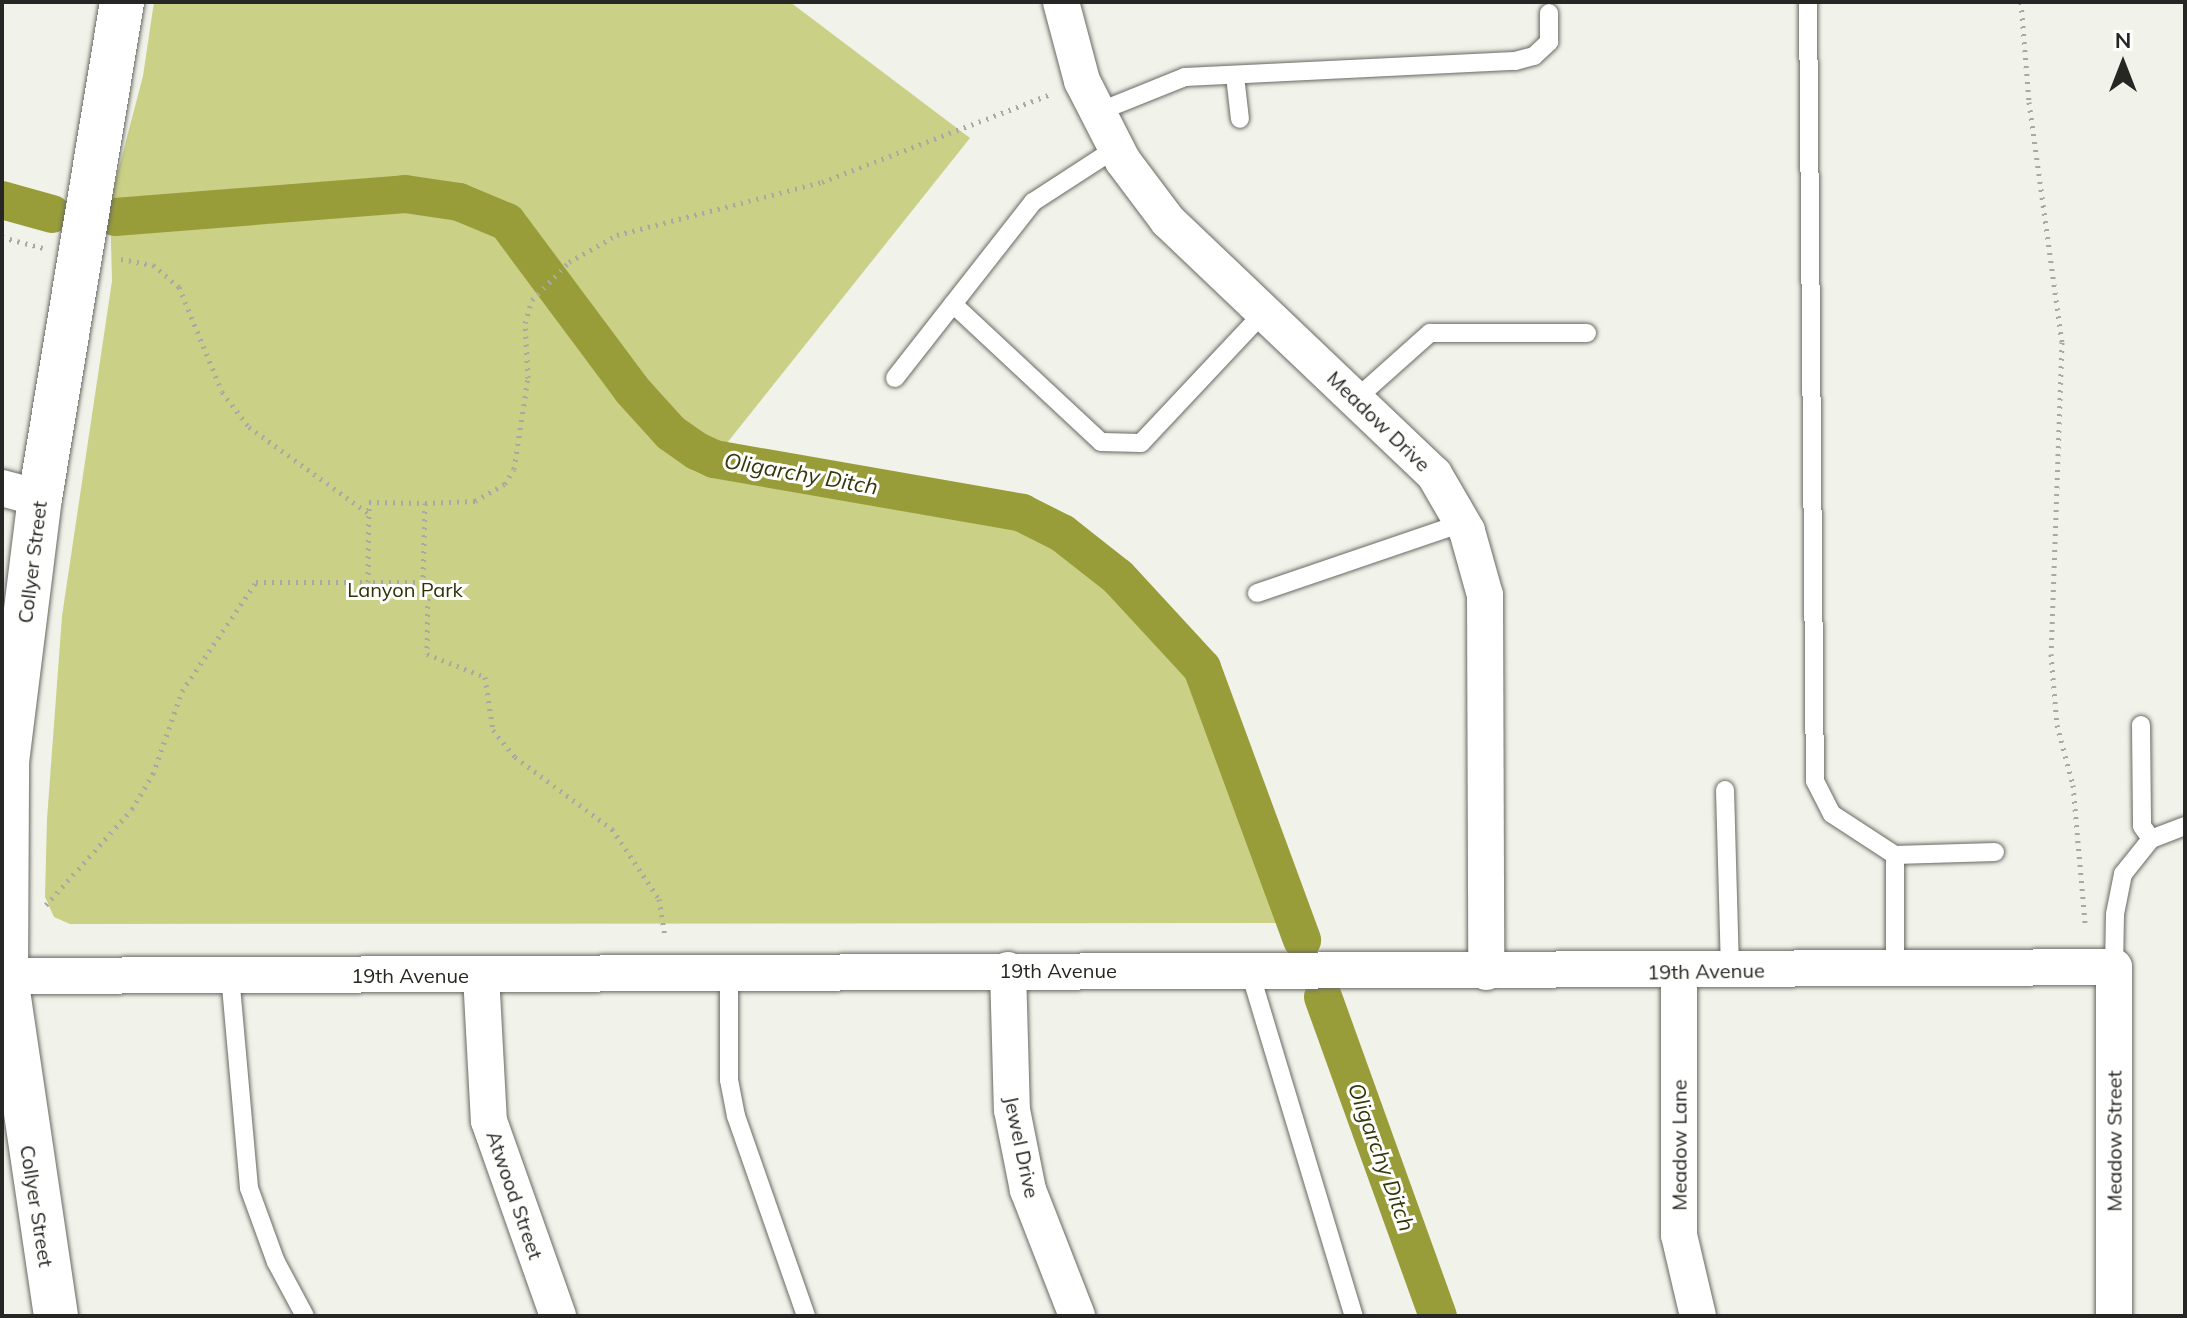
<!DOCTYPE html>
<html>
<head>
<meta charset="utf-8">
<style>
  body { margin:0 }
  #map { position:relative; width:2187px; height:1318px; overflow:hidden; background:#f1f2ea; font-family:Mulish,sans-serif }
  div>[style] { position:absolute }
  .green>* { inset:0; background:#cad085 }
  .canal>* { height:38px; margin:-19px; padding:0 19px; transform-origin:19px; border-radius:19px; background:#999d39 }
  .path>* { height:5px; margin-top:-2.5px; transform-origin:0; background:repeating-linear-gradient(90deg,#a8a9a3 0 2px,transparent 0 8px) }
  .roads { filter:drop-shadow(0 0 2px #696a63) drop-shadow(0 0 2px #696a63) }
  .service>* { height:18px; margin:-9px; padding:0 9px; transform-origin:9px; border-radius:9px; background:#fff }
  .minor>* { height:36px; margin:-18px; padding:0 18px; transform-origin:18px; border-radius:18px; background:#fff }
  .tertiary>* { height:44px; margin:-22px; padding:0 22px; transform-origin:22px; border-radius:22px; background:#fff }
  span { translate:-50% -50%; white-space:nowrap; text-align:center; line-height:1.15; -webkit-text-stroke:6px #fffffd; paint-order:stroke }
  .street-label { font-size:20px; color:#262724 }
  .park-label { font-size:20px; color:#2f3106 }
  .water-label { font-size:22px; color:#35370d; font-style:italic }
  .frame { position:absolute; inset:0; border:4px solid #262724; pointer-events:none }
  .north { position:absolute; left:2083px; top:24px; width:80px; height:80px; -webkit-text-stroke:6px #fffffd; paint-order:stroke; rotate:0deg; font-size:22px; font-weight:700; line-height:32px; text-align:center; color:#262724 }
  .north::after { content:''; display:block; margin:auto; width:28px; height:36px; background:#262724; clip-path:polygon(50% 0,100% 100%,50% 72%,0 100%) }
</style>
</head>
<body>
<div id="map">
  <div class="green">
    <div style="clip-path:polygon(154px 2px,790px 2px,970px 138px,715px 458px,1022px 513px,1062px 533px,1118px 577px,1202px 668px,1295px 923px,70px 924px,54px 917px,45px 897px,47px 819px,62px 616px,112px 281px,110px 202px,143px 76px)"></div>
  </div>
  <div class="canal">
    <div style="left:2px;top:200px;width:52px;rotate:15.6deg"></div>
    <div style="left:115px;top:217px;width:291px;rotate:-4.5deg"></div>
    <div style="left:405px;top:194px;width:55px;rotate:8.4deg"></div>
    <div style="left:459px;top:202px;width:52px;rotate:22.6deg"></div>
    <div style="left:507px;top:222px;width:209px;rotate:53.3deg"></div>
    <div style="left:632px;top:390px;width:58px;rotate:47.8deg"></div>
    <div style="left:671px;top:433px;width:32px;rotate:35deg"></div>
    <div style="left:697px;top:451px;width:19px;rotate:25deg"></div>
    <div style="left:714px;top:459px;width:313px;rotate:9.9deg"></div>
    <div style="left:1022px;top:513px;width:45px;rotate:26.6deg"></div>
    <div style="left:1062px;top:533px;width:71px;rotate:38.2deg"></div>
    <div style="left:1118px;top:577px;width:124px;rotate:47.3deg"></div>
    <div style="left:1202px;top:668px;width:290px;rotate:69.8deg"></div>
    <div style="left:1323px;top:997px;width:339px;rotate:70.2deg"></div>
  </div>
  <div class="path">
    <div style="left:2021px;top:2px;width:100px;rotate:85.4deg"></div>
    <div style="left:2029px;top:102px;width:242px;rotate:82.2deg"></div>
    <div style="left:2062px;top:342px;width:312px;rotate:92deg"></div>
    <div style="left:2051px;top:654px;width:71px;rotate:85.2deg"></div>
    <div style="left:2057px;top:725px;width:62px;rotate:75.1deg"></div>
    <div style="left:2073px;top:785px;width:138px;rotate:85deg"></div>
    <div style="left:2px;top:237px;width:42px;rotate:15deg"></div>
    <div style="left:121px;top:259px;width:33px;rotate:11deg"></div>
    <div style="left:153px;top:265px;width:34px;rotate:40deg"></div>
    <div style="left:179px;top:287px;width:113px;rotate:67.7deg"></div>
    <div style="left:222px;top:392px;width:44px;rotate:52.4deg"></div>
    <div style="left:249px;top:427px;width:148px;rotate:35.9deg"></div>
    <div style="left:369px;top:502px;width:56px;rotate:1deg"></div>
    <div style="left:425px;top:503px;width:79px;rotate:91.5deg"></div>
    <div style="left:423px;top:582px;width:55px;rotate:180deg"></div>
    <div style="left:368px;top:582px;width:80px;rotate:-89.3deg"></div>
    <div style="left:425px;top:503px;width:50px;rotate:-2.3deg"></div>
    <div style="left:475px;top:501px;width:34px;rotate:-30deg"></div>
    <div style="left:505px;top:484px;width:17px;rotate:-59deg"></div>
    <div style="left:514px;top:469px;width:92px;rotate:-81.3deg"></div>
    <div style="left:528px;top:378px;width:55px;rotate:-93.1deg"></div>
    <div style="left:525px;top:323px;width:24px;rotate:-73deg"></div>
    <div style="left:532px;top:300px;width:53px;rotate:-45.8deg"></div>
    <div style="left:569px;top:262px;width:55px;rotate:-29.4deg"></div>
    <div style="left:617px;top:235px;width:212px;rotate:-14.5deg"></div>
    <div style="left:822px;top:182px;width:245px;rotate:-21deg"></div>
    <div style="left:423px;top:582px;width:5px"></div>
    <div style="left:428px;top:582px;width:72px;rotate:90.8deg"></div>
    <div style="left:427px;top:654px;width:62px;rotate:21.6deg"></div>
    <div style="left:485px;top:677px;width:54px;rotate:81.4deg"></div>
    <div style="left:493px;top:730px;width:35px;rotate:51deg"></div>
    <div style="left:515px;top:757px;width:121px;rotate:36.6deg"></div>
    <div style="left:612px;top:829px;width:84px;rotate:56.1deg"></div>
    <div style="left:659px;top:899px;width:37px;rotate:81deg"></div>
    <div style="left:46px;top:905px;width:129px;rotate:-48.1deg"></div>
    <div style="left:132px;top:809px;width:41px;rotate:-59deg"></div>
    <div style="left:153px;top:774px;width:88px;rotate:-70.7deg"></div>
    <div style="left:182px;top:691px;width:132px;rotate:-55.8deg"></div>
    <div style="left:256px;top:582px;width:112px"></div>
  </div>
  <div class="roads">
    <div class="service">
      <div style="left:1808px;top:2px;width:779px;rotate:89.49deg"></div>
      <div style="left:1815px;top:781px;width:37px;rotate:63deg"></div>
      <div style="left:1832px;top:814px;width:75px;rotate:33.1deg"></div>
      <div style="left:1235px;top:76px;width:43px;rotate:83.4deg"></div>
      <div style="left:1098px;top:112px;width:94px;rotate:-21.9deg"></div>
      <div style="left:1185px;top:77px;width:330px;rotate:-2.8deg"></div>
      <div style="left:1515px;top:61px;width:20px;rotate:-15deg"></div>
      <div style="left:1534px;top:56px;width:21px;rotate:-43deg"></div>
      <div style="left:1549px;top:42px;width:29px;rotate:-90deg"></div>
      <div style="left:953px;top:304px;width:202px;rotate:43deg"></div>
      <div style="left:1101px;top:442px;width:40px;rotate:1.4deg"></div>
      <div style="left:1141px;top:443px;width:181px;rotate:-46.8deg"></div>
      <div style="left:895px;top:378px;width:224px;rotate:-51.9deg"></div>
      <div style="left:1033px;top:202px;width:99px;rotate:-33deg"></div>
      <div style="left:1357px;top:398px;width:98px;rotate:-41.7deg"></div>
      <div style="left:1430px;top:333px;width:157px"></div>
      <div style="left:1257px;top:593px;width:218px;rotate:-18.8deg"></div>
      <div style="left:2141px;top:725px;width:101px;rotate:89.4deg"></div>
      <div style="left:2142px;top:826px;width:16px;rotate:55deg"></div>
      <div style="left:1725px;top:790px;width:180px;rotate:88.4deg"></div>
      <div style="left:2114px;top:967px;width:53px;rotate:-88.9deg"></div>
      <div style="left:2115px;top:914px;width:41px;rotate:-78.7deg"></div>
      <div style="left:2123px;top:874px;width:45px;rotate:-51.3deg"></div>
      <div style="left:2151px;top:839px;width:36px;rotate:-21deg"></div>
      <div style="left:1895px;top:968px;width:113px;rotate:-90deg"></div>
      <div style="left:1895px;top:855px;width:100px;rotate:-1.7deg"></div>
      <div style="left:1249px;top:969px;width:363px;rotate:73.2deg"></div>
      <div style="left:729px;top:973px;width:107px;rotate:90deg"></div>
      <div style="left:729px;top:1080px;width:37px;rotate:79deg"></div>
      <div style="left:736px;top:1116px;width:212px;rotate:70.7deg"></div>
      <div style="left:230px;top:975px;width:214px;rotate:84.9deg"></div>
      <div style="left:249px;top:1188px;width:79px;rotate:70deg"></div>
      <div style="left:276px;top:1262px;width:61px;rotate:61.8deg"></div>
    </div>
    <div class="minor">
      <div style="left:1061px;top:2px;width:82px;rotate:75.1deg"></div>
      <div style="left:1082px;top:81px;width:90px;rotate:62.9deg"></div>
      <div style="left:1123px;top:161px;width:75px;rotate:53.1deg"></div>
      <div style="left:1168px;top:221px;width:367px;rotate:43.6deg"></div>
      <div style="left:1434px;top:474px;width:66px;rotate:59.9deg"></div>
      <div style="left:1467px;top:531px;width:66px;rotate:74.3deg"></div>
      <div style="left:1485px;top:595px;width:377px;rotate:89.8deg"></div>
      <div style="left:2px;top:488px;width:39px;rotate:15deg"></div>
      <div style="left:1008px;top:970px;width:140px;rotate:88.4deg"></div>
      <div style="left:1012px;top:1110px;width:82px;rotate:78.7deg"></div>
      <div style="left:1028px;top:1190px;width:135px;rotate:68.7deg"></div>
      <div style="left:1679px;top:971px;width:264px;rotate:90deg"></div>
      <div style="left:1679px;top:1235px;width:83px;rotate:76.8deg"></div>
      <div style="left:481px;top:975px;width:146px;rotate:86.9deg"></div>
      <div style="left:489px;top:1121px;width:207px;rotate:70.5deg"></div>
      <div style="left:6px;top:976px;width:2108px;rotate:-0.24deg"></div>
      <div style="left:2114px;top:967px;width:349px;rotate:90deg"></div>
    </div>
    <div class="tertiary">
      <div style="left:56px;top:1316px;width:344px;rotate:-98.4deg"></div>
      <div style="left:6px;top:976px;width:214px;rotate:-89.7deg"></div>
      <div style="left:7px;top:762px;width:266px;rotate:-82.9deg"></div>
      <div style="left:40px;top:498px;width:503px;rotate:-80.61deg"></div>
    </div>
  </div>
  <div class="street-label">
    <span style="left:1379px;top:421px;rotate:44deg">Meadow Drive</span>
    <span style="left:32px;top:562px;rotate:-83deg">Collyer Street</span>
    <span style="left:1058px;top:970px">19th Avenue</span>
    <span style="left:1706px;top:971px;rotate:-1deg">19th Avenue</span>
    <span style="left:410px;top:975px">19th Avenue</span>
    <span style="left:2114px;top:1141px;rotate:-90deg">Meadow Street</span>
    <span style="left:1679px;top:1145px;rotate:-90deg">Meadow Lane</span>
    <span style="left:1022px;top:1147px;rotate:78deg">Jewel Drive</span>
    <span style="left:515px;top:1195px;rotate:71deg">Atwood Street</span>
    <span style="left:37px;top:1206px;rotate:81deg">Collyer Street</span>
  </div>
  <div class="park-label">
    <span style="left:405px;top:589px">Lanyon Park</span>
  </div>
  <div class="water-label">
    <span style="left:801px;top:474px;rotate:10deg">Oligarchy Ditch</span>
    <span style="left:1381px;top:1157px;rotate:70deg">Oligarchy Ditch</span>
  </div>
  <div class="frame"></div>
  <div class="north">N</div>
</div>
</body>
</html>
